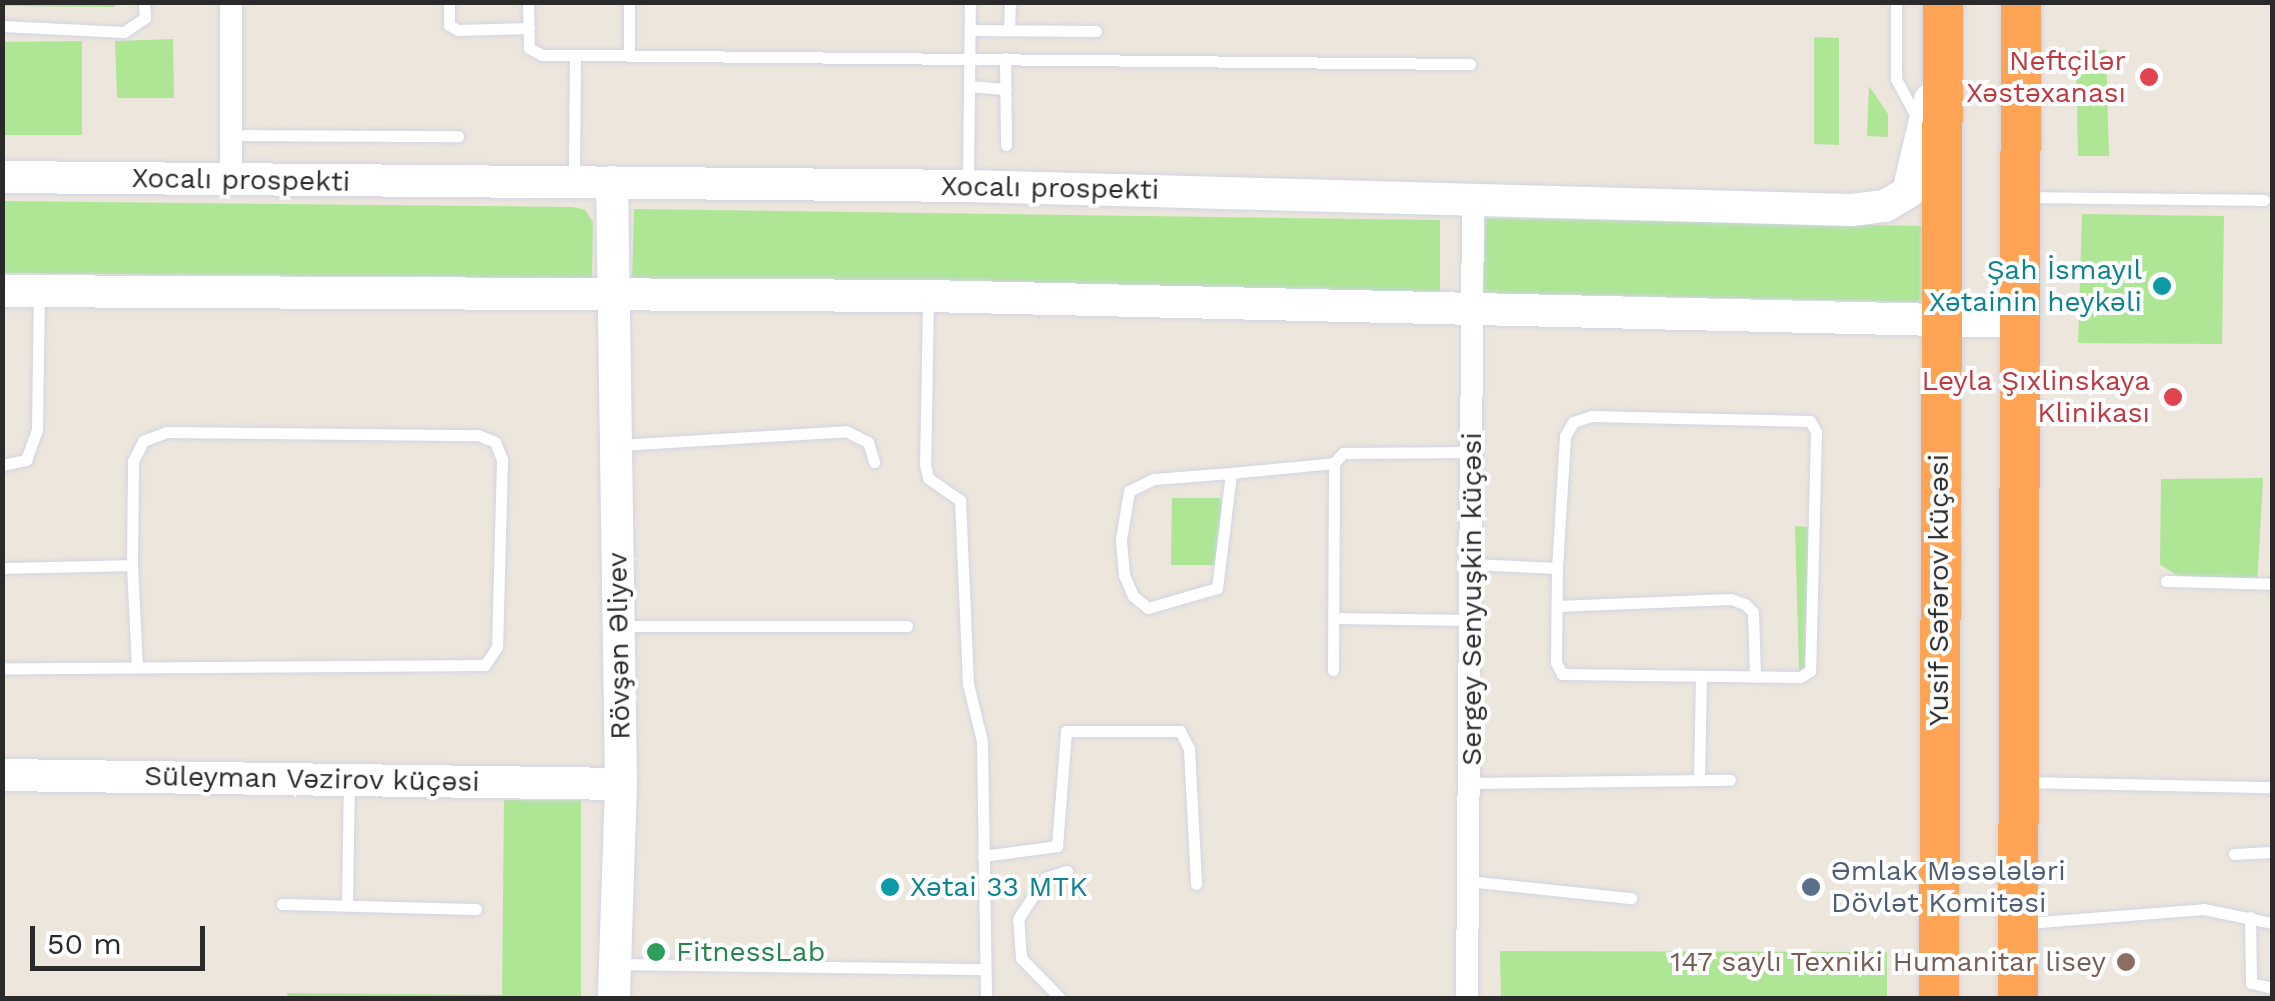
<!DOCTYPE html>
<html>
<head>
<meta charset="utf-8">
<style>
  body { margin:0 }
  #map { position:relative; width:2275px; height:1001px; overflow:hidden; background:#ede6dc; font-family:"Work Sans",sans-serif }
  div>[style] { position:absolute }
  .green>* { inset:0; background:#aee696 }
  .roads { filter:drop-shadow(0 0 2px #d1d4e4) drop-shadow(0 0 2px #d1d4e4) }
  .lane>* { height:11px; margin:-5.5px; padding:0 5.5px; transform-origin:5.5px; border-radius:5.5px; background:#fff }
  .street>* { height:22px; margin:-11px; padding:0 11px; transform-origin:11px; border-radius:11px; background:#fff }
  .secondary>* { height:32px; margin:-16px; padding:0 16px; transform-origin:16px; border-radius:16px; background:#fff }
  .highway>* { height:40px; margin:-20px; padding:0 20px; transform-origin:20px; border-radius:20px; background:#ffa455 }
  .dots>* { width:28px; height:28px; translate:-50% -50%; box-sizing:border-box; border:5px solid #fff; border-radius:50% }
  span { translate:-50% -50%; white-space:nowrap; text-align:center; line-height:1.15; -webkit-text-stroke:8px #fff; paint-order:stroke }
  .health-label { font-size:28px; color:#be3a42 }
  .right { translate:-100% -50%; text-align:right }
  .street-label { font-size:28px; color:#2a2a2a }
  .culture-label { font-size:28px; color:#0d838f }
  .left { translate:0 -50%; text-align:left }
  .service-label { font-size:28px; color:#4e5e75 }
  .leisure-label { font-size:28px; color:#27864d }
  .education-label { font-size:28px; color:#785e54 }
  .frame { position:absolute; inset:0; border:5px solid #2a2a2a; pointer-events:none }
  .scale { position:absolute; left:30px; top:926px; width:175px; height:45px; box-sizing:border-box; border:5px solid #2a2a2a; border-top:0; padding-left:12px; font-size:30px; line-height:35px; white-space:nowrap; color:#2a2a2a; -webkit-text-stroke:8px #fff; paint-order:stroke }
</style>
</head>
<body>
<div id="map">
  <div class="green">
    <div style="clip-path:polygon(3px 2px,115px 2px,115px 7px,3px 6px)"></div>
    <div style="clip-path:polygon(1814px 37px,1839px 38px,1839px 145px,1814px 144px)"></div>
    <div style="clip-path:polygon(173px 39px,174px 98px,117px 98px,115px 41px)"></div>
    <div style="clip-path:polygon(82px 41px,82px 135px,3px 135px,3px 42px)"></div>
    <div style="clip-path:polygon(2106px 50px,2109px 156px,2078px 156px,2076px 51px)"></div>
    <div style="clip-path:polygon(1869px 86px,1888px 114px,1888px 137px,1867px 136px)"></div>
    <div style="clip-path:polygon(3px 201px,573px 207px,585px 210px,593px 222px,592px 278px,3px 273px)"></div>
    <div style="clip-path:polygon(634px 209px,1440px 220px,1440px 292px,632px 281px)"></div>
    <div style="clip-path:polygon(2082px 214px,2224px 216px,2222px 344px,2078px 343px)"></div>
    <div style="clip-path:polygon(1485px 218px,1925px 226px,1924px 302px,1483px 293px)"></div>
    <div style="clip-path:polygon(2263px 478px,2257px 587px,2195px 585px,2160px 565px,2161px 479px)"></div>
    <div style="clip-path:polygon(1172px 498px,1221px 498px,1221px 565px,1171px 565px)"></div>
    <div style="clip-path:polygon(1795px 526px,1810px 527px,1806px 667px,1799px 671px)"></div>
    <div style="clip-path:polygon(504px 800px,581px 800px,581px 998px,288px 998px,287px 993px,502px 995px)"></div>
    <div style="clip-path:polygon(1500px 951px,1887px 952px,1887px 998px,1501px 998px)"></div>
  </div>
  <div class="roads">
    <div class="lane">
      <div style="left:449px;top:2px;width:23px;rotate:90deg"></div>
      <div style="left:449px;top:25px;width:10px;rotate:29deg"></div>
      <div style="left:458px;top:30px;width:71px;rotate:-1.6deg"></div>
      <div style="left:528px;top:2px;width:46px;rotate:88.8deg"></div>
      <div style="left:529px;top:48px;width:15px;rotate:28deg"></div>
      <div style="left:542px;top:55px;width:33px"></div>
      <div style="left:575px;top:55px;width:126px;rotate:90.5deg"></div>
      <div style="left:1896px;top:2px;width:77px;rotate:90deg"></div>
      <div style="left:1896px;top:79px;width:44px;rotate:61.7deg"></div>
      <div style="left:2px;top:26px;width:122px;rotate:2.8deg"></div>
      <div style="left:124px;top:32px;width:25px;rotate:-34deg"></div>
      <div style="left:145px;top:18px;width:16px;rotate:-94deg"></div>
      <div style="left:970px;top:30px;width:126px;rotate:0.5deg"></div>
      <div style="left:1009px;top:30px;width:28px;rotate:-88deg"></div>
      <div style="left:575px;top:55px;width:895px;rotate:0.58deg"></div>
      <div style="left:629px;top:55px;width:53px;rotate:-90deg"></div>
      <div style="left:1005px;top:58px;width:87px;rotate:89.3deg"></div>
      <div style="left:969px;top:86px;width:37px;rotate:5deg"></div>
      <div style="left:231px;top:135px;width:227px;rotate:0.3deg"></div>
      <div style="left:968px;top:181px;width:179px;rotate:-89.4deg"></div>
      <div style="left:2028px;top:197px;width:236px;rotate:0.7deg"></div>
      <div style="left:928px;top:300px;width:164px;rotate:91deg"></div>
      <div style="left:925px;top:464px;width:14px;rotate:78deg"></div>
      <div style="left:928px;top:478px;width:39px;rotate:35deg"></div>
      <div style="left:960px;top:500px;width:184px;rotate:87.5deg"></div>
      <div style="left:968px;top:684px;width:59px;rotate:76.2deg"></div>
      <div style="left:982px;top:741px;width:257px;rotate:89.1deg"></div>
      <div style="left:1591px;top:416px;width:219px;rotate:1.3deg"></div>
      <div style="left:1810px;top:421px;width:13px;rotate:61deg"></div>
      <div style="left:1816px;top:432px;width:239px;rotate:91.4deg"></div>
      <div style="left:1810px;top:671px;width:12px;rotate:149deg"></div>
      <div style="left:1800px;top:677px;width:238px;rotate:-179.3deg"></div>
      <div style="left:1562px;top:674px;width:13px;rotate:-117deg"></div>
      <div style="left:1556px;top:662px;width:94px;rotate:-89.4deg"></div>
      <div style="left:1557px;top:568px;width:132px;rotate:-86.5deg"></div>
      <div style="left:1565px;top:436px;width:16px;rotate:-60deg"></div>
      <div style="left:1573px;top:422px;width:19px;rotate:-18deg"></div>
      <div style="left:620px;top:445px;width:226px;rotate:-3.5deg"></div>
      <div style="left:846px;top:431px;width:25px;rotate:27deg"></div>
      <div style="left:868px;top:442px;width:21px;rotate:73deg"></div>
      <div style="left:2px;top:465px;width:25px;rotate:-12deg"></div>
      <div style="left:26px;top:460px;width:32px;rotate:-70deg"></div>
      <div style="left:37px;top:430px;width:135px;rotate:-89.2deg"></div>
      <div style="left:1231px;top:473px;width:116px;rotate:96.9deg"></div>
      <div style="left:1217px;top:588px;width:72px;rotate:163.8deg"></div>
      <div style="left:1148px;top:608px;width:19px;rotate:-141deg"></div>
      <div style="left:1133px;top:596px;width:23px;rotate:-113deg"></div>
      <div style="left:1124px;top:575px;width:36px;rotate:-95deg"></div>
      <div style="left:1121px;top:539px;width:49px;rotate:-80.5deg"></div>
      <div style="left:1129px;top:491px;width:28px;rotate:-26deg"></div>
      <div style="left:1154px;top:479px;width:77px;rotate:-4.5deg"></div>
      <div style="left:1231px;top:473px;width:103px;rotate:-5.5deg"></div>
      <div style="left:1472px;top:564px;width:85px;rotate:2.7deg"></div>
      <div style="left:132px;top:565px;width:102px;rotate:87.2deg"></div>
      <div style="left:2px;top:568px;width:130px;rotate:-1.3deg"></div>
      <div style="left:132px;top:565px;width:104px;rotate:-89.4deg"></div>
      <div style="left:133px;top:461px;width:22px;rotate:-63deg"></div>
      <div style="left:143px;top:441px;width:25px;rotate:-21deg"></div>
      <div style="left:166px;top:432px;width:312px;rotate:0.6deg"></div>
      <div style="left:478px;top:435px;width:18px;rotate:22deg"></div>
      <div style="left:495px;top:442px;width:18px;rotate:68deg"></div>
      <div style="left:502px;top:459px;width:188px;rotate:91.5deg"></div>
      <div style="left:497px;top:647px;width:22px;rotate:124deg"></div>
      <div style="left:485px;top:665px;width:483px;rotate:179.6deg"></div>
      <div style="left:2166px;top:581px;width:106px;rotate:1.6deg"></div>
      <div style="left:1557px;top:606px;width:174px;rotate:-2.3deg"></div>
      <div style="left:1731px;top:599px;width:15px;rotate:20deg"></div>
      <div style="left:1745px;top:604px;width:11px;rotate:45deg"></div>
      <div style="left:1753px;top:612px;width:65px;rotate:88.2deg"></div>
      <div style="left:1334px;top:618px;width:138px;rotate:0.8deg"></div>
      <div style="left:621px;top:626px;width:286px"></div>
      <div style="left:1333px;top:670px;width:207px;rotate:-89.7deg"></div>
      <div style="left:1334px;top:463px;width:13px;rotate:-48deg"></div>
      <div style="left:1343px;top:453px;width:130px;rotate:-0.4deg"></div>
      <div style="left:1699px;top:780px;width:103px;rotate:-88.9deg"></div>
      <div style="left:2023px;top:782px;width:249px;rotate:1.2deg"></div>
      <div style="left:1471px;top:783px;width:259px;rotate:-0.7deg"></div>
      <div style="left:2234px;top:854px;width:38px;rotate:-3deg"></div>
      <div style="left:983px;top:856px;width:75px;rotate:-7.7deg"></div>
      <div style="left:1057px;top:846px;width:115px;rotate:-85.5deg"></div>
      <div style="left:1066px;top:731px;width:114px"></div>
      <div style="left:1180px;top:731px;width:20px;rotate:63deg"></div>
      <div style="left:1189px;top:749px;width:135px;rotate:87deg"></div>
      <div style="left:1468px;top:881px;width:164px;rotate:6deg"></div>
      <div style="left:282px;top:904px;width:194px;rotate:1.5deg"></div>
      <div style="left:347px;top:905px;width:122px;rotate:-89.1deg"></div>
      <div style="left:2250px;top:917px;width:66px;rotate:89.1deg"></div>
      <div style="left:2251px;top:983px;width:22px;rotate:13deg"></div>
      <div style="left:2027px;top:923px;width:177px;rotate:-4.5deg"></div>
      <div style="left:2203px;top:909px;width:70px;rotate:11.5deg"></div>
      <div style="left:620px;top:964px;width:365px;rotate:0.8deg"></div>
      <div style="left:1060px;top:998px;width:56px;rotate:-134.3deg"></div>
      <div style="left:1021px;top:958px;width:39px;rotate:-94deg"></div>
      <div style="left:1018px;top:919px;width:49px;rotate:-56.6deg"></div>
      <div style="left:1045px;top:878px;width:23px;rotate:-18deg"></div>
    </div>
    <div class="street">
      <div style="left:231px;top:2px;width:178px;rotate:90deg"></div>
      <div style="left:1467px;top:998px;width:798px;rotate:-89.57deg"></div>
    </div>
    <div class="secondary">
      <div style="left:2px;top:177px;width:966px;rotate:0.53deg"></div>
      <div style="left:968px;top:186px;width:884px;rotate:1.56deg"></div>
      <div style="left:1852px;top:210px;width:33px;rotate:-7deg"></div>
      <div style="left:1885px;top:206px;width:27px;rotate:-31deg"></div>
      <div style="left:1908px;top:192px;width:95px;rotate:-76.6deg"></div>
      <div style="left:612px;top:182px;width:602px;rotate:89.14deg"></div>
      <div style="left:621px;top:784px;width:214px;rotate:91.9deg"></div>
      <div style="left:2px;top:291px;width:926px;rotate:0.31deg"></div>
      <div style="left:928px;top:296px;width:1092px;rotate:1.36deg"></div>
      <div style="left:2px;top:775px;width:619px;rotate:0.83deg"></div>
    </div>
    <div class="highway">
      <div style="left:1939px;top:998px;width:996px;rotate:-89.77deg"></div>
      <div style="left:2018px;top:998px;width:996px;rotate:-89.83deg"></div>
    </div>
  </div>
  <div class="dots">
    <div style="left:2149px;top:77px;background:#e0444e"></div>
    <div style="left:2162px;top:286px;background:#0f9aa8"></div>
    <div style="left:2173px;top:397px;background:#e0444e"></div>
    <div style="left:890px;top:887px;background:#0f9aa8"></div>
    <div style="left:1811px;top:887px;background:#5c6f8a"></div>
    <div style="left:656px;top:952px;background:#2e9e5b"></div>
    <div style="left:2126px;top:962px;background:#8d6e63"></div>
  </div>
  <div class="health-label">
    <span class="right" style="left:2126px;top:77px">Neftçilər<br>Xəstəxanası</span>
    <span class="right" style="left:2150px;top:397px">Leyla Şıxlinskaya<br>Klinikası</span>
  </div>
  <div class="street-label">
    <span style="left:241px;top:180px;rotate:1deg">Xocalı prospekti</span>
    <span style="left:1050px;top:188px;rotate:1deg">Xocalı prospekti</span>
    <span style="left:1939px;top:590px;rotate:-90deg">Yusif Səfərov küçəsi</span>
    <span style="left:1472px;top:599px;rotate:-90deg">Sergey Senyuşkin küçəsi</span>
    <span style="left:619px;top:646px;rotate:-91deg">Rövşən Əliyev</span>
    <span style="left:312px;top:779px;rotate:1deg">Süleyman Vəzirov küçəsi</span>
  </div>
  <div class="culture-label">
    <span class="right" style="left:2142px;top:286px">Şah İsmayıl<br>Xətainin heykəli</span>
    <span class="left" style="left:910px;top:887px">Xətai 33 MTK</span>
  </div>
  <div class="service-label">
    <span class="left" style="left:1831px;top:887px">Əmlak Məsələləri<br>Dövlət Komitəsi</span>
  </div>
  <div class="leisure-label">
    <span class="left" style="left:676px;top:952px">FitnessLab</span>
  </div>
  <div class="education-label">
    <span class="right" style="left:2106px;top:962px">147 saylı Texniki Humanitar lisey</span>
  </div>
  <div class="frame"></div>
  <div class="scale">50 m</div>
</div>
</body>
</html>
